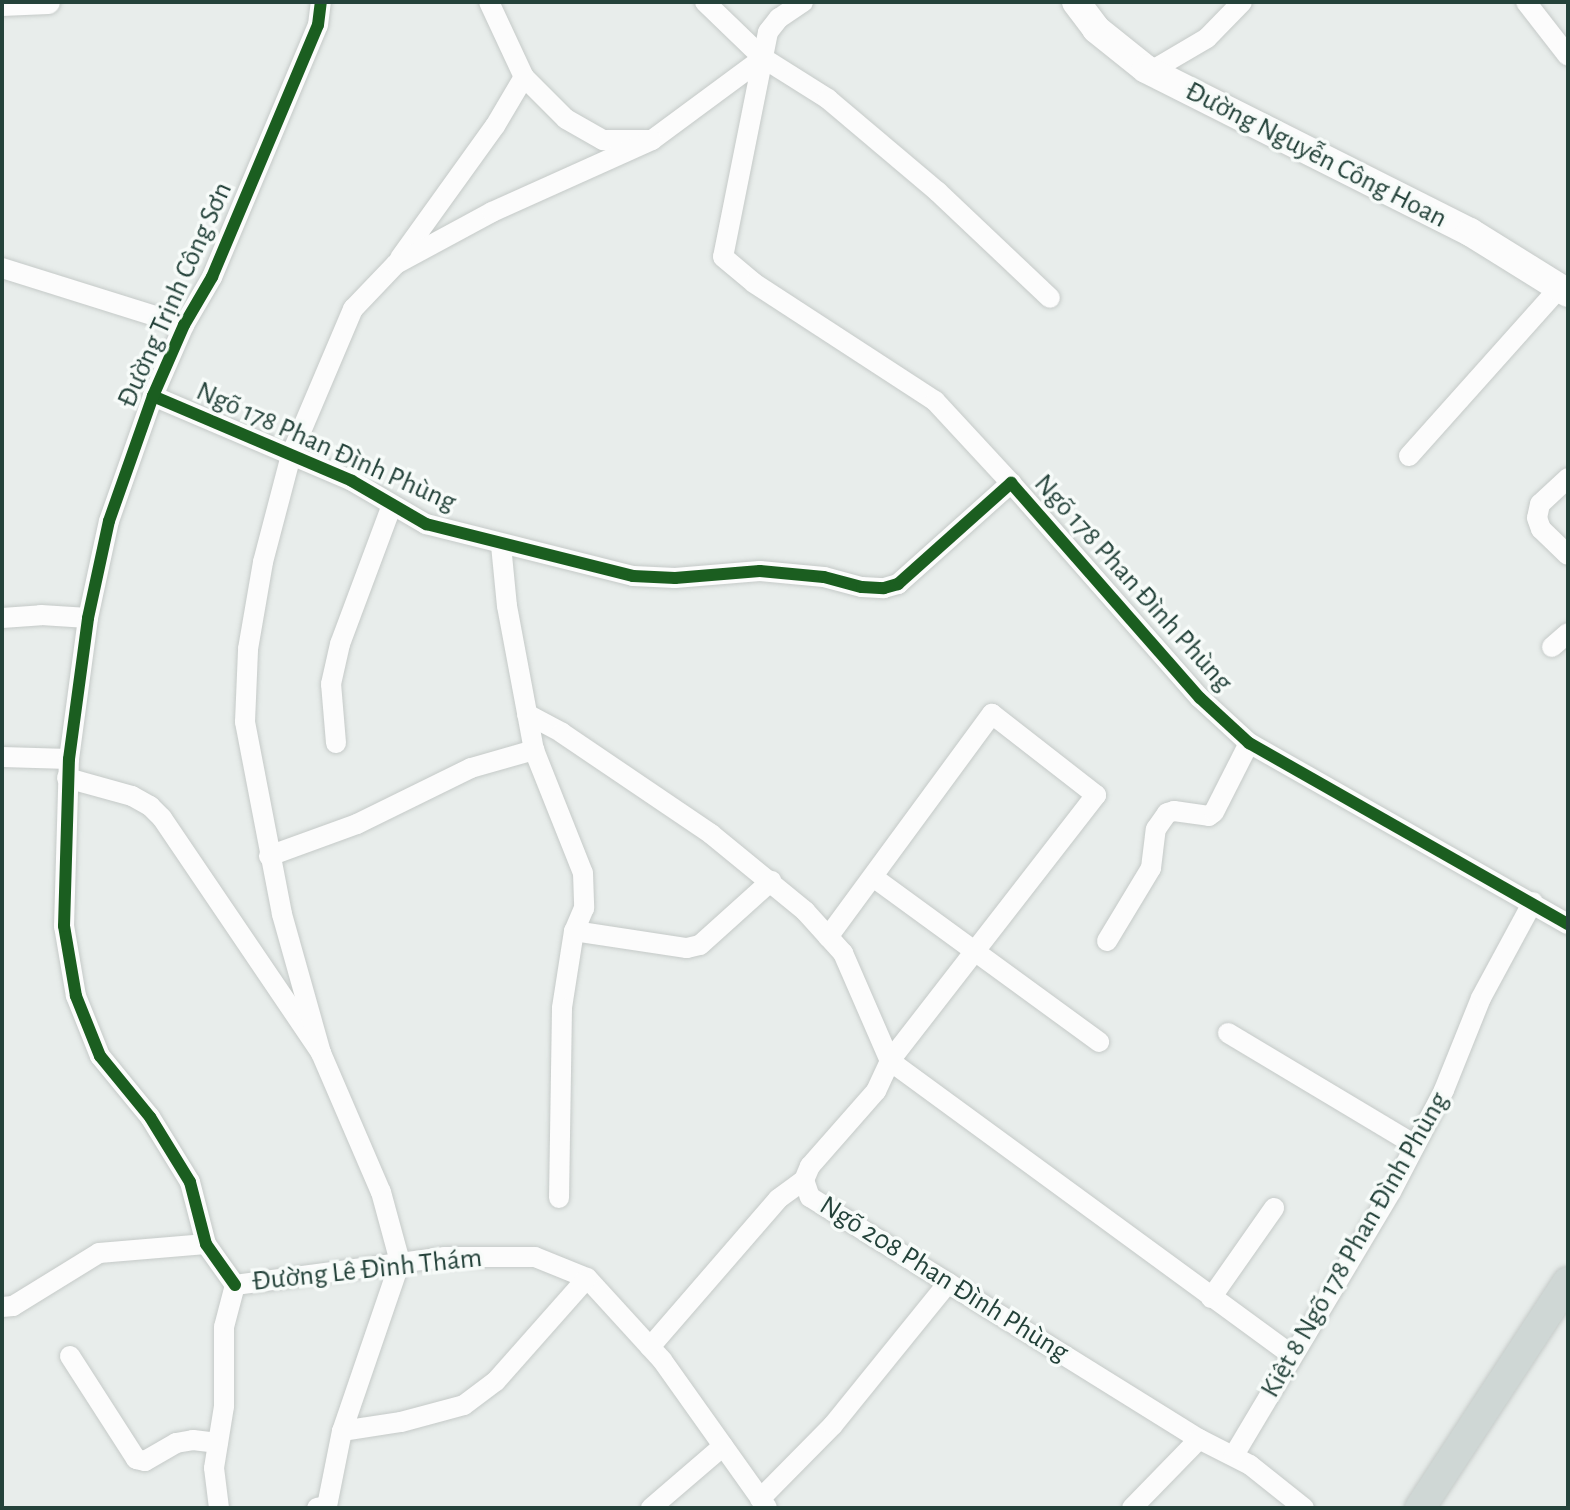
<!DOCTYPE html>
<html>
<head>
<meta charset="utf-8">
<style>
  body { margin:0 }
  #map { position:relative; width:1570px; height:1510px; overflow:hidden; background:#e8edeb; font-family:"Alegreya Sans",sans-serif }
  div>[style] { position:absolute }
  .roads { filter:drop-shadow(0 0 2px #c5cac8) drop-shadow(0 0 2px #c5cac8) }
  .minor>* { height:20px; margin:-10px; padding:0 10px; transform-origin:10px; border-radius:10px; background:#fcfcfc }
  .tertiary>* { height:24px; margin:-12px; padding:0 12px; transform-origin:12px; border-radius:12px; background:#fcfcfc }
  .secondary>* { height:28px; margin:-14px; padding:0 14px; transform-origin:14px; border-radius:14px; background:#fcfcfc }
  .primary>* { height:30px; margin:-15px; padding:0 15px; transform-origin:15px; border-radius:15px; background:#cfd7d5 }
  .cycleway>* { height:12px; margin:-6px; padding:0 6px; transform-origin:6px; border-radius:6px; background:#1b5e20 }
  span { translate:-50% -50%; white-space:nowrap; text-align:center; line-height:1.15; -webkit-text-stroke:7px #f7fbf9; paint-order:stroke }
  .street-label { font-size:28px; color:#24423a }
  .frame { position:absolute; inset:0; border:4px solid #24423a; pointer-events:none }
</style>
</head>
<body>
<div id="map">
  <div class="roads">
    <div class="minor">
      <div style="left:489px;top:2px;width:83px;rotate:65deg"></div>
      <div style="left:524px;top:77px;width:59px;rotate:45deg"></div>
      <div style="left:566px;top:119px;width:43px;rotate:29.6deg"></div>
      <div style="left:603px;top:140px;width:49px"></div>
      <div style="left:652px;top:140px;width:138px;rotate:-36.5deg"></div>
      <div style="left:705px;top:2px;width:81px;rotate:44deg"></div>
      <div style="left:763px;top:58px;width:77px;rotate:32.2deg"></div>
      <div style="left:828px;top:99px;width:144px;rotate:40.2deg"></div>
      <div style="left:938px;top:192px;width:154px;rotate:43.4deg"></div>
      <div style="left:803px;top:2px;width:29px;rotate:146deg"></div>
      <div style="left:779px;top:18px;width:18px;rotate:128deg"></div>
      <div style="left:768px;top:32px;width:229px;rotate:101.3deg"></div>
      <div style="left:723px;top:257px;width:40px;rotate:40deg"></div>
      <div style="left:754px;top:283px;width:216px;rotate:33.1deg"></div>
      <div style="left:935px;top:401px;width:112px;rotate:47.2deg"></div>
      <div style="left:1526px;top:2px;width:68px;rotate:52.1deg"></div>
      <div style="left:1151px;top:71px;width:65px;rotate:-30.5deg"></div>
      <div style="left:1207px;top:38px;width:50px;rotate:-45.8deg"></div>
      <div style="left:400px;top:258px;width:163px;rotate:-54.3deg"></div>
      <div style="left:495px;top:126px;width:57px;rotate:-59.4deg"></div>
      <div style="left:2px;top:268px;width:191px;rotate:17.4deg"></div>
      <div style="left:153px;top:396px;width:216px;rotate:23.1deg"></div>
      <div style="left:352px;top:481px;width:86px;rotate:30.2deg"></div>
      <div style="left:426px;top:524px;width:213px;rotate:14.1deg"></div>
      <div style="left:633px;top:576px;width:42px;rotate:2.7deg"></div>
      <div style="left:675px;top:578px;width:85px;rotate:-4.7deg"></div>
      <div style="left:760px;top:571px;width:64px;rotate:5.4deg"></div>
      <div style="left:824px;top:577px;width:39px;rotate:15deg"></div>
      <div style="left:862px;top:587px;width:22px;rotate:3deg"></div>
      <div style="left:884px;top:588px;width:15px;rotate:-16deg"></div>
      <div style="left:898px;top:584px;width:152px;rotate:-41.8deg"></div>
      <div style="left:1011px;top:483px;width:286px;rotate:48.7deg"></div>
      <div style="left:1200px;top:698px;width:67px;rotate:42.6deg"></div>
      <div style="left:1249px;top:743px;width:367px;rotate:29.6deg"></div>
      <div style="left:1409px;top:456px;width:225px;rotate:-48.2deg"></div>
      <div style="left:1568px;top:478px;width:38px;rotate:137deg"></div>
      <div style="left:1540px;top:504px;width:14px;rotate:102deg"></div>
      <div style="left:1537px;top:518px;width:12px;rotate:70deg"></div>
      <div style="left:1541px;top:529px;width:37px;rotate:44deg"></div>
      <div style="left:501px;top:545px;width:61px;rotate:84.4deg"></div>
      <div style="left:507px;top:606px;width:147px;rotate:79.4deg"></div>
      <div style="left:534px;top:750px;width:132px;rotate:68.3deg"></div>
      <div style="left:583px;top:873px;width:35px;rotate:88deg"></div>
      <div style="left:584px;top:908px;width:25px;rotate:113deg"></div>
      <div style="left:574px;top:931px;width:78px;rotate:98.9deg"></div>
      <div style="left:562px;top:1008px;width:190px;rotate:90.9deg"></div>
      <div style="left:2px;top:618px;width:39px;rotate:-4deg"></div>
      <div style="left:41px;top:615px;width:47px;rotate:3.7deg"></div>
      <div style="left:1552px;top:647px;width:21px;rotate:-41deg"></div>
      <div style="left:527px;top:714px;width:40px;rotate:28deg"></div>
      <div style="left:562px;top:733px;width:180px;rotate:34.1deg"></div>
      <div style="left:711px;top:834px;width:122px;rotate:39.3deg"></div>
      <div style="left:805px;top:911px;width:57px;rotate:47.9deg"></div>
      <div style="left:843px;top:953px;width:118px;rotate:66.5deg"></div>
      <div style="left:890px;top:1061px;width:33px;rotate:115deg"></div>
      <div style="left:876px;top:1091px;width:100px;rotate:131.3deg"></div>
      <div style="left:810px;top:1166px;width:15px;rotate:113deg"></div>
      <div style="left:804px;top:1180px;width:18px;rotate:71deg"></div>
      <div style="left:810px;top:1197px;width:458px;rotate:31.9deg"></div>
      <div style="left:1199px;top:1439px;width:57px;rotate:27deg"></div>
      <div style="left:1250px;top:1465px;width:69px;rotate:38.5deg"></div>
      <div style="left:336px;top:743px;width:59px;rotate:-94.8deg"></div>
      <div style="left:331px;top:684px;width:41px;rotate:-77.3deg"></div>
      <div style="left:340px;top:644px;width:148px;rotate:-69.5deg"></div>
      <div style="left:2px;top:757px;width:67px;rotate:1.7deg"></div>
      <div style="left:67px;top:778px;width:67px;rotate:15.5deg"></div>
      <div style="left:132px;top:796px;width:21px;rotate:29deg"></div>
      <div style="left:150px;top:806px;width:17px;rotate:45deg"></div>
      <div style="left:162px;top:818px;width:284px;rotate:55.9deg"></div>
      <div style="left:321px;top:1053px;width:151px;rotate:66.7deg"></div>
      <div style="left:381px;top:1192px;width:73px;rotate:74.8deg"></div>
      <div style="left:400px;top:1262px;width:179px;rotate:108.9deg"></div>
      <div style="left:342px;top:1431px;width:76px;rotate:101.3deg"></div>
      <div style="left:327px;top:1506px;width:10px;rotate:169deg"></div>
      <div style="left:269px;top:856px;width:94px;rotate:-20deg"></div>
      <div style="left:357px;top:824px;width:127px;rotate:-26.2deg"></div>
      <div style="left:471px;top:768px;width:66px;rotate:-15.9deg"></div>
      <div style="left:873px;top:877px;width:280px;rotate:36.1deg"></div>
      <div style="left:574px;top:931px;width:114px;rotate:8.6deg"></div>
      <div style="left:687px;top:948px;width:13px;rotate:-13deg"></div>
      <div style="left:700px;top:945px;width:96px;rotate:-42deg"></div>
      <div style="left:828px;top:937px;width:277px;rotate:-53.7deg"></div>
      <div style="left:992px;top:714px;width:132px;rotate:37.9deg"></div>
      <div style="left:1096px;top:795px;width:336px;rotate:127.8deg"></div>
      <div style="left:890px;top:1061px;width:498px;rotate:36.2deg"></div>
      <div style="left:1107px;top:941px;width:85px;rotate:-58.9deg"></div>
      <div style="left:1151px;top:868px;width:39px;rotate:-83deg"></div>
      <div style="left:1156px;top:829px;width:19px;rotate:-55deg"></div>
      <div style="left:1167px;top:813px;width:7px;rotate:-16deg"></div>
      <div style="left:1174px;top:811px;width:35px;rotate:8deg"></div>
      <div style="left:1209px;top:816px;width:6px;rotate:-39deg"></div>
      <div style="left:1214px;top:812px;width:77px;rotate:-63.1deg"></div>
      <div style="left:1228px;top:1033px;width:218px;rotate:30.9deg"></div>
      <div style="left:321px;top:1053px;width:144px;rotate:-105.7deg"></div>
      <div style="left:282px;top:914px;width:196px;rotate:-100.9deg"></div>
      <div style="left:245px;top:722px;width:73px;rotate:-87.6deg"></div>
      <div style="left:248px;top:649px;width:88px;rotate:-80.2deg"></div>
      <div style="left:263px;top:562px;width:111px;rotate:-75.3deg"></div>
      <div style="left:291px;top:455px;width:159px;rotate:-67deg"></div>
      <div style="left:353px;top:309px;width:62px;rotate:-46.3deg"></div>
      <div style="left:396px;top:264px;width:109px;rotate:-28.4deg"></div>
      <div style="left:492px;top:212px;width:175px;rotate:-24.2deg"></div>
      <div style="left:235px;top:1285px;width:50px;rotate:-125.3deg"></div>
      <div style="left:206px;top:1244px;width:64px;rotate:-104.5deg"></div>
      <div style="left:190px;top:1182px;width:76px;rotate:-121.6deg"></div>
      <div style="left:150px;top:1117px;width:79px;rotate:-129.3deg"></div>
      <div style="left:100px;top:1056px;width:65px;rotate:-111.8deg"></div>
      <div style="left:76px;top:996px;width:71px;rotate:-99.7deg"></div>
      <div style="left:64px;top:926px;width:167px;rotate:-88.3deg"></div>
      <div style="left:69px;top:759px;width:142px;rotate:-82.3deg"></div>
      <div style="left:88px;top:618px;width:99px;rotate:-77.8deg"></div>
      <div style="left:109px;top:521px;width:133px;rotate:-70.6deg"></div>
      <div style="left:153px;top:396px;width:77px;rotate:-66.4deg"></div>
      <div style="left:184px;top:325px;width:56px;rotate:-59.7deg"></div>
      <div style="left:212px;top:277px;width:273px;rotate:-67.2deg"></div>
      <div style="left:318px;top:25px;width:23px;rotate:-83deg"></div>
      <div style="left:235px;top:1285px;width:212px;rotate:-7.6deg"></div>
      <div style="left:445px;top:1257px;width:90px"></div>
      <div style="left:535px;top:1257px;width:56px;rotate:22deg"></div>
      <div style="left:587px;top:1278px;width:111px;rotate:47.6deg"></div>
      <div style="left:662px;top:1360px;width:181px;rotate:54.6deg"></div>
      <div style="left:1211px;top:1298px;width:110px;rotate:-55deg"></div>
      <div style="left:2px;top:1307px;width:11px;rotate:-5deg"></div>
      <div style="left:13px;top:1306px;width:101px;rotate:-31.6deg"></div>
      <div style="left:99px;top:1253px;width:107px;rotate:-4.8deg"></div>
      <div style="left:650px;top:1347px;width:196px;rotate:-49.1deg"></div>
      <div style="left:778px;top:1199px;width:32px;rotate:-36deg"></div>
      <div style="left:70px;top:1356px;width:122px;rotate:57.3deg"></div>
      <div style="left:136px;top:1459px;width:9px;rotate:13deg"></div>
      <div style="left:145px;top:1461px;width:36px;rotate:-30deg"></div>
      <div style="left:176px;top:1443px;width:17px;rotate:-10deg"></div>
      <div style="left:193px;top:1440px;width:25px;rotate:7deg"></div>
      <div style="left:342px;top:1431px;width:60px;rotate:-8.7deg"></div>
      <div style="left:401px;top:1422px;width:65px;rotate:-15.1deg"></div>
      <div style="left:464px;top:1405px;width:40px;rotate:-37deg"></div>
      <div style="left:496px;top:1381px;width:137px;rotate:-48.5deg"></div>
      <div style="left:1234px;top:1455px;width:306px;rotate:-59.2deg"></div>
      <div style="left:1391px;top:1192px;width:115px;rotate:-62.5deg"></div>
      <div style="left:1444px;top:1090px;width:99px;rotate:-68.1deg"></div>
      <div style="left:1481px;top:998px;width:109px;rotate:-61.6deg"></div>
      <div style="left:760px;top:1499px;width:104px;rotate:-45.4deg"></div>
      <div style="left:833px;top:1425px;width:183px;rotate:-51deg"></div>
      <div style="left:219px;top:1508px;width:40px;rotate:-97.1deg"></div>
      <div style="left:214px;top:1468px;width:63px;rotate:-80.8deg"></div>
      <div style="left:224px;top:1406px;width:79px;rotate:-90deg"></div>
      <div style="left:224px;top:1327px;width:43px;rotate:-75.3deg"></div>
      <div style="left:651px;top:1508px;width:95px;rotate:-40.7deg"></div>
      <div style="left:1132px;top:1508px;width:96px;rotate:-45.8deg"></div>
    </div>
    <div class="tertiary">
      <div style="left:2px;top:4px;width:46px;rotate:-2.5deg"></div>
    </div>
    <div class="secondary">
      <div style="left:1076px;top:2px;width:34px;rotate:53deg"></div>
      <div style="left:1096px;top:29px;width:64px;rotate:38.7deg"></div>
      <div style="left:1146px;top:69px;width:363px;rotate:26.7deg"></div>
      <div style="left:1470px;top:232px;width:115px;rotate:31.9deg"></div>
    </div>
    <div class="primary">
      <div style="left:1420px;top:1508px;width:270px;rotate:-56.8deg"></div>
    </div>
  </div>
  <div class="cycleway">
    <div style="left:153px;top:396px;width:216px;rotate:23.1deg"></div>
    <div style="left:352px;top:481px;width:86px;rotate:30.2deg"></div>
    <div style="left:426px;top:524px;width:213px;rotate:14.1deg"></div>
    <div style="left:633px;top:576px;width:42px;rotate:2.7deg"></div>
    <div style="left:675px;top:578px;width:85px;rotate:-4.7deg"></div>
    <div style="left:760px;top:571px;width:64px;rotate:5.4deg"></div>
    <div style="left:824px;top:577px;width:39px;rotate:15deg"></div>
    <div style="left:862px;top:587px;width:22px;rotate:3deg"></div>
    <div style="left:884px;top:588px;width:15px;rotate:-16deg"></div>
    <div style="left:898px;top:584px;width:152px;rotate:-41.8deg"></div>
    <div style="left:1011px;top:483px;width:286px;rotate:48.7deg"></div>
    <div style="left:1200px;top:698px;width:67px;rotate:42.6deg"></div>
    <div style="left:1249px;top:743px;width:367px;rotate:29.6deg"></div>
    <div style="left:235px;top:1285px;width:50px;rotate:-125.3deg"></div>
    <div style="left:206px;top:1244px;width:64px;rotate:-104.5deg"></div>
    <div style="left:190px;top:1182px;width:76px;rotate:-121.6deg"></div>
    <div style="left:150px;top:1117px;width:79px;rotate:-129.3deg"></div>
    <div style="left:100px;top:1056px;width:65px;rotate:-111.8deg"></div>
    <div style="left:76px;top:996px;width:71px;rotate:-99.7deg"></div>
    <div style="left:64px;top:926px;width:167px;rotate:-88.3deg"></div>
    <div style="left:69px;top:759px;width:142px;rotate:-82.3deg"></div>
    <div style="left:88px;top:618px;width:99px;rotate:-77.8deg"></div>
    <div style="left:109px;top:521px;width:133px;rotate:-70.6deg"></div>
    <div style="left:153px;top:396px;width:77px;rotate:-66.4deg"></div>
    <div style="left:184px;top:325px;width:56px;rotate:-59.7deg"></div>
    <div style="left:212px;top:277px;width:273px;rotate:-67.2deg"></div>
    <div style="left:318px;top:25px;width:23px;rotate:-83deg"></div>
  </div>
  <div class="street-label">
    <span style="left:1316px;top:155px;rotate:27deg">Đường Nguyễn Công Hoan</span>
    <span style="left:175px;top:295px;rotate:-66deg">Đường Trịnh Công Sơn</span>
    <span style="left:326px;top:447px;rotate:24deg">Ngõ 178 Phan Đình Phùng</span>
    <span style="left:1133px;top:583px;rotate:48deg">Ngõ 178 Phan Đình Phùng</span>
    <span style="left:1355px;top:1245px;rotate:-60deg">Kiệt 8 Ngõ 178 Phan Đình Phùng</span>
    <span style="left:367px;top:1270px;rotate:-6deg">Đường Lê Đình Thám</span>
    <span style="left:944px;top:1279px;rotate:32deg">Ngõ 208 Phan Đình Phùng</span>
  </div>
  <div class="frame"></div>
</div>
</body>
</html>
